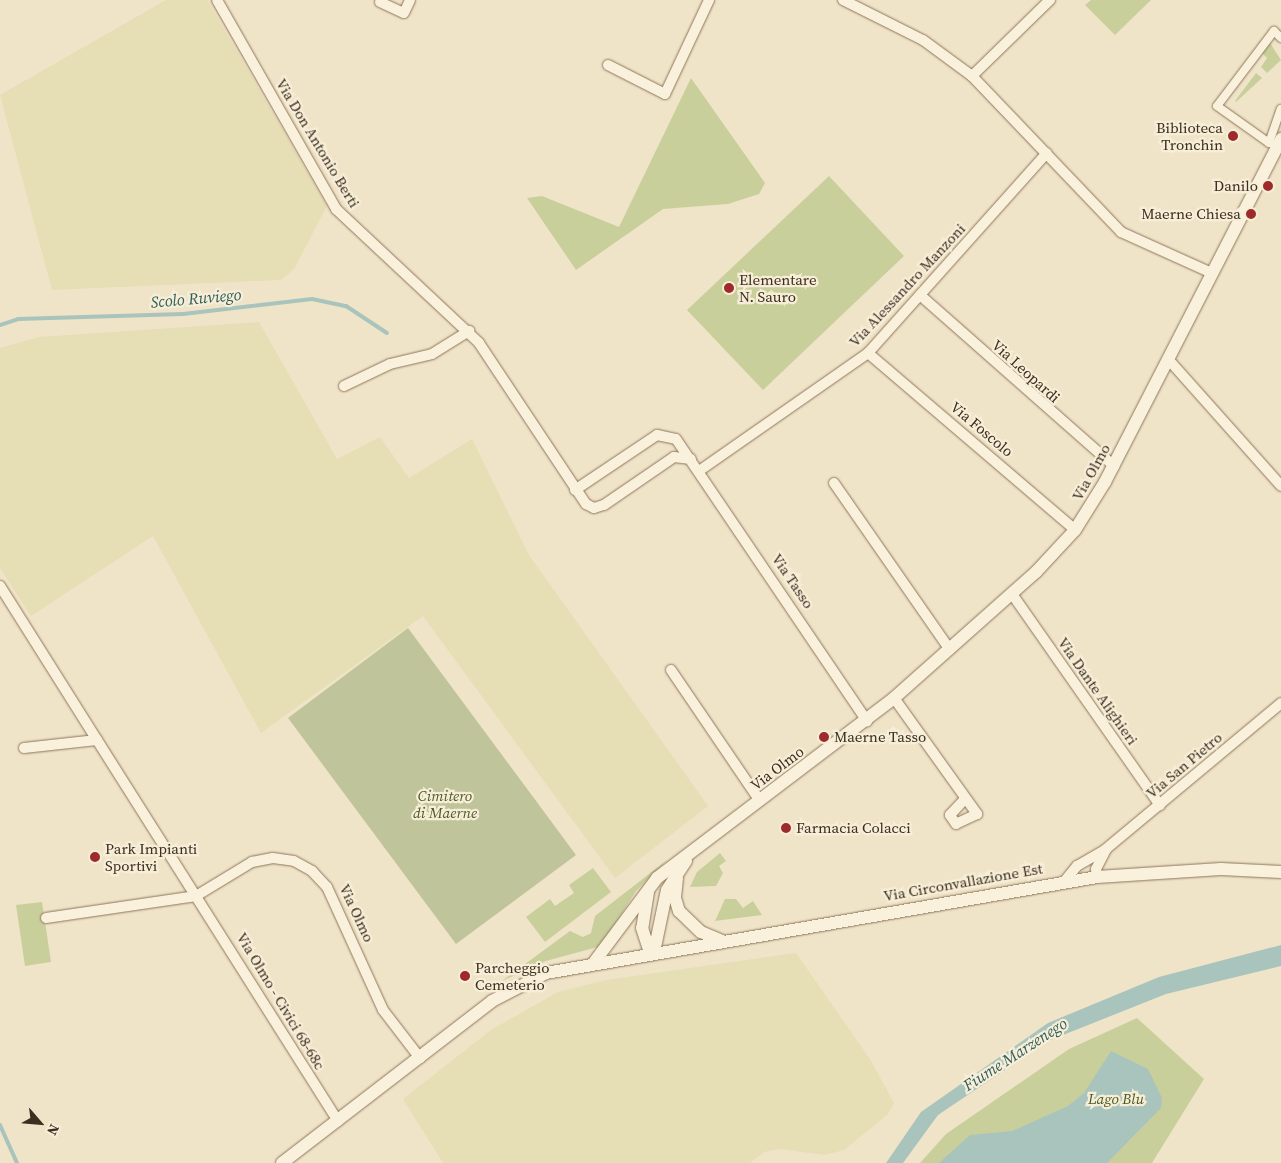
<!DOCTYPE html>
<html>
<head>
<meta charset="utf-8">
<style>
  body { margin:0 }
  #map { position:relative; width:1281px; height:1163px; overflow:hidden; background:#f0e4c8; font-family:"Source Serif 4",serif }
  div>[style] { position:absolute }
  .farmland>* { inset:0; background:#e6deb5 }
  .green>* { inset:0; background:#c9cf9b }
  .cemetery>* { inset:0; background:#bfc49a }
  .water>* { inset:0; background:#a9c4bc }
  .stream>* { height:4px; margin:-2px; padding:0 2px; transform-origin:2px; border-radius:2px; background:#a9c4bc }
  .roads { filter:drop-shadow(0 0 1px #8d765c) drop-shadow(0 0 1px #8d765c) }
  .pedestrian>* { height:8px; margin:-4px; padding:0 4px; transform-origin:4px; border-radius:4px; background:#faf1dc }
  .minor>* { height:10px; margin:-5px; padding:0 5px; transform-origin:5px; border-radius:5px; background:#faf1dc }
  .tertiary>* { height:12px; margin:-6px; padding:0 6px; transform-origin:6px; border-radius:6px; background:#faf1dc }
  .dots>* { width:14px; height:14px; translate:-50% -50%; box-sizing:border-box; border:2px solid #f7eed8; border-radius:50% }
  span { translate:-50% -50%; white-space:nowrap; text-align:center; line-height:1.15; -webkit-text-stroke:4.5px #f7eed8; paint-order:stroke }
  .poi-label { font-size:15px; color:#3d2e20 }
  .right { translate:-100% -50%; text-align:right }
  .left { translate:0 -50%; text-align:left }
  .street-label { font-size:15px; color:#3d2e20 }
  .park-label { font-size:15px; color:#4d5a26; font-style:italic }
  .water-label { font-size:16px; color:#2f5d5a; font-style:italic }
  .north { position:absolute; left:15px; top:1098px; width:50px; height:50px; -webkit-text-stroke:4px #f7eed8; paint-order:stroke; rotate:117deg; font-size:14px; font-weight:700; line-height:20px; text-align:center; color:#3d2e20 }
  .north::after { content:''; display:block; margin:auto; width:18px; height:22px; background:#3d2e20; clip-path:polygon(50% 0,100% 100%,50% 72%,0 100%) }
</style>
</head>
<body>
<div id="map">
  <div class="farmland">
    <div style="clip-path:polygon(166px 0,207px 0,327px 206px,294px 269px,281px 280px,52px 290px,0 95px)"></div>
    <div style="clip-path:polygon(259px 322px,337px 459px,380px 437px,409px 478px,472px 439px,529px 555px,708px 806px,615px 878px,423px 616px,261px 733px,153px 536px,31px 616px,0 568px,0 348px,39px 337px)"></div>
    <div style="clip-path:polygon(796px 953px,870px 1059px,894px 1103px,888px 1114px,844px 1150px,825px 1155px,779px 1149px,764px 1152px,750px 1163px,443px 1163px,403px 1099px,491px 1030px,558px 992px,606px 980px)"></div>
  </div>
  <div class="green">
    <div style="clip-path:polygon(1091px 0,1151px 0,1115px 35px,1085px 5px)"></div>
    <div style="clip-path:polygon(1270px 43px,1281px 60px,1267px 73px,1261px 67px,1267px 58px,1262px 53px)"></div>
    <div style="clip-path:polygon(1256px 73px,1262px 78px,1236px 102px,1235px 101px)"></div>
    <div style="clip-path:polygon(691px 78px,765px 183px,759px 194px,728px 204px,663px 209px,576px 270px,527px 198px,542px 196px,619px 227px)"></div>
    <div style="clip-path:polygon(829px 176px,904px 256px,763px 390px,687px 310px)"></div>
    <div style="clip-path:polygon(720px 853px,726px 861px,719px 866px,723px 873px,716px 886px,690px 887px,697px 872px)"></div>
    <div style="clip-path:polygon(667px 860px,636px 891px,601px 946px,546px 961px,502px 981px,570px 931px,583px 937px,591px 933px,595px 916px)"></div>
    <div style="clip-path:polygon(593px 868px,611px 892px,545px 942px,526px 917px,550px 899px,555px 906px,574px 893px,569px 885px)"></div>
    <div style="clip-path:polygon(725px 899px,736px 899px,743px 908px,753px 901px,762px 915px,715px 921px)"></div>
    <div style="clip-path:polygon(42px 902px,51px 962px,25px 966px,16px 905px)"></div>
    <div style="clip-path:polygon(1137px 1018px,1204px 1079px,1152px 1163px,920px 1163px,946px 1134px,1069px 1049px)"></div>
  </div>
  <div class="cemetery">
    <div style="clip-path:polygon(408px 628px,576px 855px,456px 944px,288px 718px)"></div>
  </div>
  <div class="water">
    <div style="clip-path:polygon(1281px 945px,1281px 966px,1166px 994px,1048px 1041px,938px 1115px,903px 1163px,886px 1163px,921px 1112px,1048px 1023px,1159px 977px)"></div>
    <div style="clip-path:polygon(1111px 1051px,1148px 1069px,1162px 1098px,1161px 1108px,1107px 1163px,939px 1163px,970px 1135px,1012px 1131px,1068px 1106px,1084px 1093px)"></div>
  </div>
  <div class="stream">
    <div style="left:0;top:325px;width:19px;rotate:-18deg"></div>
    <div style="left:18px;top:319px;width:165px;rotate:-1.7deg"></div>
    <div style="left:183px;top:314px;width:130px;rotate:-6.6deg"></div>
    <div style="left:312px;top:299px;width:35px;rotate:12deg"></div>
    <div style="left:346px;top:306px;width:49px;rotate:33.4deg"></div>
    <div style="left:0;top:1125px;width:42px;rotate:65.9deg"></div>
  </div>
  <div class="roads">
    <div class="pedestrian">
      <div style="left:1281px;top:38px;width:10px;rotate:-135deg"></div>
      <div style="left:1274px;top:31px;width:94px;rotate:127.2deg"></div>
      <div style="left:1217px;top:106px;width:64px;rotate:35.4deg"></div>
      <div style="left:1269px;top:143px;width:36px;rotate:-71deg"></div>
    </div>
    <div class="minor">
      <div style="left:217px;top:0;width:241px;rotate:60.3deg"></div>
      <div style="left:336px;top:209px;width:196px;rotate:43.1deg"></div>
      <div style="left:479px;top:343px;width:193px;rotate:56.4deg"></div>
      <div style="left:586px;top:504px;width:9px;rotate:27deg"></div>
      <div style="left:594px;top:508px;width:10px;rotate:-17deg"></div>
      <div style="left:604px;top:505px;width:85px;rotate:-34.4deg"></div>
      <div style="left:674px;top:457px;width:17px;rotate:7deg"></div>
      <div style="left:843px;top:0;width:89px;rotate:26.6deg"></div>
      <div style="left:923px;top:40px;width:61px;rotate:36.3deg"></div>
      <div style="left:972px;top:76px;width:216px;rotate:46.3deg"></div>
      <div style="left:1121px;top:232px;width:100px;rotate:24.3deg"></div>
      <div style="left:380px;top:2px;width:26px;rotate:25deg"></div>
      <div style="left:404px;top:13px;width:14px;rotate:-65deg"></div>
      <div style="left:608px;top:65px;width:64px;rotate:27deg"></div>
      <div style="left:665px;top:94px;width:104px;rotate:-64.9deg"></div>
      <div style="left:972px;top:76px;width:109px;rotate:-44.3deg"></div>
      <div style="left:920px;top:295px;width:259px;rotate:41.4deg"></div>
      <div style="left:868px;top:353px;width:272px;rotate:40.5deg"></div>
      <div style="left:1168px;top:359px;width:170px;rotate:48.3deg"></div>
      <div style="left:344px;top:386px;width:51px;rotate:-25.6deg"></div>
      <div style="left:390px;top:364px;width:43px;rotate:-13.4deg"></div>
      <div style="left:432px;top:354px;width:44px;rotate:-31.9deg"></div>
      <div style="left:699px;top:471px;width:206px;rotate:-34.9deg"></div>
      <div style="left:868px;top:353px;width:268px;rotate:-48.2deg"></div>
      <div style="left:834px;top:483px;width:203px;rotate:55.2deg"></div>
      <div style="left:575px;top:490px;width:99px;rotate:-33.9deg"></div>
      <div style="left:657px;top:435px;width:19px;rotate:12deg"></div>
      <div style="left:676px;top:439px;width:341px;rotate:55.9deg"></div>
      <div style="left:0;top:586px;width:182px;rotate:57.8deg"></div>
      <div style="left:1012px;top:594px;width:258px;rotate:55deg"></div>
      <div style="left:671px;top:670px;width:158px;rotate:55.8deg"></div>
      <div style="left:894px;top:698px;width:143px;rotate:54.4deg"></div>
      <div style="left:977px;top:814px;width:23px;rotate:155deg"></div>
      <div style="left:956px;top:824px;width:11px;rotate:-124deg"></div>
      <div style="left:950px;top:815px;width:22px;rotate:-47deg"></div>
      <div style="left:24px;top:748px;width:73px;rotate:-6.3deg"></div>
      <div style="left:97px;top:740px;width:451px;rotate:57.7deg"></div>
      <div style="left:1097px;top:877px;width:8px;rotate:-97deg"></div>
      <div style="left:1096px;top:869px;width:22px;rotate:-63deg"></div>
      <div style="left:1064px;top:882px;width:21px;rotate:-51deg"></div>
      <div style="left:1077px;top:866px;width:34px;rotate:-30deg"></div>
      <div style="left:1106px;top:849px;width:228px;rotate:-39.8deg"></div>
      <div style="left:46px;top:918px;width:152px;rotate:-8.3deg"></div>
      <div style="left:196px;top:896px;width:66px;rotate:-31.3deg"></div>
      <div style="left:252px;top:862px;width:21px;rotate:-11deg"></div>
      <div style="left:273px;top:858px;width:21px;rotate:8deg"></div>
      <div style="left:294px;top:861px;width:21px;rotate:29deg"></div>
      <div style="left:312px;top:871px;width:22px;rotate:47deg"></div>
      <div style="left:327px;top:887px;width:135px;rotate:65.5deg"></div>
      <div style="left:383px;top:1010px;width:61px;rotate:52.4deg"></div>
    </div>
    <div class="tertiary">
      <div style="left:677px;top:878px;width:20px;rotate:96deg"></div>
      <div style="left:675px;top:898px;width:14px;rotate:73deg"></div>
      <div style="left:679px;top:911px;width:30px;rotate:44deg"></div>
      <div style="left:701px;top:932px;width:23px;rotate:23deg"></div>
      <div style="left:648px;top:892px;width:36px;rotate:99deg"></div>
      <div style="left:642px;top:928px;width:26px;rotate:72deg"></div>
      <div style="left:654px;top:952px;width:63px;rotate:-78.2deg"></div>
      <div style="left:667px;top:890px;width:35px;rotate:-57deg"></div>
      <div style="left:595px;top:961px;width:104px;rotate:-53.2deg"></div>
      <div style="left:657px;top:878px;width:298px;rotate:-37.2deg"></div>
      <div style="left:894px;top:698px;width:190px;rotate:-41.6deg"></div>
      <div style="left:1036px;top:572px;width:57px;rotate:-47.1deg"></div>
      <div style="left:1075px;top:530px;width:57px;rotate:-58deg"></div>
      <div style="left:1105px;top:482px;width:386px;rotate:-62.8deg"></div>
      <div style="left:282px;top:1163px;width:265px;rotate:-37.6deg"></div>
      <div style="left:492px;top:1001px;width:61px;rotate:-27.4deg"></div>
      <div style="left:546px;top:973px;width:559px;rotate:-9.88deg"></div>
      <div style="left:1097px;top:877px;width:124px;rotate:-3.7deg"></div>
      <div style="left:1221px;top:869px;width:60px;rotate:2.9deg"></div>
    </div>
  </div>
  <div class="dots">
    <div style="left:1233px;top:136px;background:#9e2a2b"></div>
    <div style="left:1268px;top:186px;background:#9e2a2b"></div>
    <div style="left:1251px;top:214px;background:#9e2a2b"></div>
    <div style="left:729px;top:288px;background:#9e2a2b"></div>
    <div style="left:824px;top:737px;background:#9e2a2b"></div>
    <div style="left:786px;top:828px;background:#9e2a2b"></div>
    <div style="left:95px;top:857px;background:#9e2a2b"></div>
    <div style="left:465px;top:976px;background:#9e2a2b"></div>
  </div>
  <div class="poi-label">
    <span class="right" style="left:1223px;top:136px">Biblioteca<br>Tronchin</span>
    <span class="right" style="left:1258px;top:186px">Danilo</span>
    <span class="right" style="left:1241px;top:214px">Maerne Chiesa</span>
    <span class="left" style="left:739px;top:288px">Elementare<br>N. Sauro</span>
    <span class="left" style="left:834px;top:737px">Maerne Tasso</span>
    <span class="left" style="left:796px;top:828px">Farmacia Colacci</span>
    <span class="left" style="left:105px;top:857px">Park Impianti<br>Sportivi</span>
    <span class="left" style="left:475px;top:976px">Parcheggio<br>Cemeterio</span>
  </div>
  <div class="street-label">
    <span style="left:318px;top:143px;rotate:59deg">Via Don Antonio Berti</span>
    <span style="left:907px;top:285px;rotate:-47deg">Via Alessandro Manzoni</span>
    <span style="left:1026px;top:371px;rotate:42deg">Via Leopardi</span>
    <span style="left:982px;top:429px;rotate:40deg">Via Foscolo</span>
    <span style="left:1091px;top:472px;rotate:-61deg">Via Olmo</span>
    <span style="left:793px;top:581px;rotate:56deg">Via Tasso</span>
    <span style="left:1098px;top:691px;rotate:55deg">Via Dante Alighieri</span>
    <span style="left:1184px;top:765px;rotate:-40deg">Via San Pietro</span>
    <span style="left:777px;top:768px;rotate:-37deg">Via Olmo</span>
    <span style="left:963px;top:882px;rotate:-10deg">Via Circonvallazione Est</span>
    <span style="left:357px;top:913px;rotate:65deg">Via Olmo</span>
    <span style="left:281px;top:1001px;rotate:59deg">Via Olmo - Civici 68-68c</span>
  </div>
  <div class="park-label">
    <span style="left:445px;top:804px">Cimitero<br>di Maerne</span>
    <span style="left:1116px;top:1099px">Lago Blu</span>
  </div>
  <div class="water-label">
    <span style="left:196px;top:298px;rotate:-5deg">Scolo Ruviego</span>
    <span style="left:1015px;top:1054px;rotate:-33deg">Fiume Marzenego</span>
  </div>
  <div class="north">N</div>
</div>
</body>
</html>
